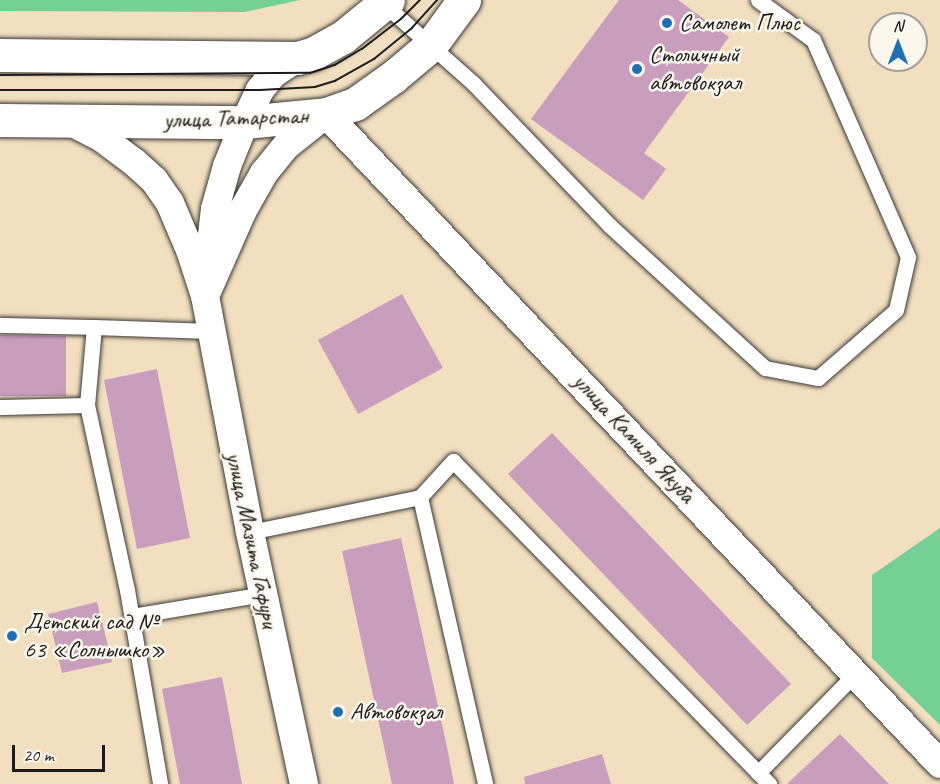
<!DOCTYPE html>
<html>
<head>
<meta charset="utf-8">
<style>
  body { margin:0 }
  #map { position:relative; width:940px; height:784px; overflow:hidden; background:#f1dfc0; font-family:Caveat,sans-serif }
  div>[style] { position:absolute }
  .green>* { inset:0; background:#75d097 }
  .building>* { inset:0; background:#c99ebd }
  .roads { filter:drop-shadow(0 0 2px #3c3935) drop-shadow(0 0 2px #3c3935) }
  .service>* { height:15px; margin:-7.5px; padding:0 7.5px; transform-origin:7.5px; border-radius:7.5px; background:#fff }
  .minor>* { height:28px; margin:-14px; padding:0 14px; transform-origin:14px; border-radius:14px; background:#fff }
  .secondary>* { height:33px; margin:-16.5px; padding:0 16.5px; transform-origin:16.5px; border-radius:16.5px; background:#fff }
  .tram>* { height:1.5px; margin:-0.75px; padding:0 0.75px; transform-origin:0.75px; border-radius:0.75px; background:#1c1c1c }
  .dots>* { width:16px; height:16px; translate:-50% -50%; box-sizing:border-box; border:3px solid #fbf7ec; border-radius:50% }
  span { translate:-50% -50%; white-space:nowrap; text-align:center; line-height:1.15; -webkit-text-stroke:5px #fbf7ec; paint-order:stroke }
  .poi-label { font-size:24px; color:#1c1c1c }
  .left { translate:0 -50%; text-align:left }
  .street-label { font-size:24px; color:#1c1c1c }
  .north { position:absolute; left:868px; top:12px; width:60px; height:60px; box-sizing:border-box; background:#fbf7ec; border:2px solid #a29f99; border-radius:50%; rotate:0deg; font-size:16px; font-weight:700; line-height:24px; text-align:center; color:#1c1c1c }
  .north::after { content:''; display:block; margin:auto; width:21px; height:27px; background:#1f6fb2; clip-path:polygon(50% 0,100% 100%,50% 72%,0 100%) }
  .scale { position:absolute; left:12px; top:745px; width:93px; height:27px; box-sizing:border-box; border:3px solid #1c1c1c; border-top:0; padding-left:8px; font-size:18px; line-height:21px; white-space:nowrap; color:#1c1c1c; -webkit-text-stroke:4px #fbf7ec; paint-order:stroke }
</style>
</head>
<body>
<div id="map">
  <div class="green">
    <div style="clip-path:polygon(0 0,300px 0,245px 12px,0 11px)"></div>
    <div style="clip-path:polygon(940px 528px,940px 725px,872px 658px,872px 575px)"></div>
  </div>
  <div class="building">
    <div style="clip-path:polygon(619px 0,678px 0,729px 37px,644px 153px,666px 169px,643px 200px,531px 119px)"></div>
    <div style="clip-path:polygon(402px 294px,443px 368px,358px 414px,318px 340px)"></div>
    <div style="clip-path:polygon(0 335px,66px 336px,66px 396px,0 396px)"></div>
    <div style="clip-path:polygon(157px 369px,190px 538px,137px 549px,104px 380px)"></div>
    <div style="clip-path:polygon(552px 433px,791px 684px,747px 725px,508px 474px)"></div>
    <div style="clip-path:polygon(401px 538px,447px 747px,454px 784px,392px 784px,342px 551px)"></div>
    <div style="clip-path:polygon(97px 602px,112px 662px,62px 673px,48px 614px)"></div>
    <div style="clip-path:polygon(222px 677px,242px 784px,180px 784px,162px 689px)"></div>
    <div style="clip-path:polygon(840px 734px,889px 784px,787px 784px)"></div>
    <div style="clip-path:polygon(602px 754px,611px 784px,525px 784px,524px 777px)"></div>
  </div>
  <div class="roads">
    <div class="service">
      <div style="left:384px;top:4px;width:119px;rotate:41.6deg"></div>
      <div style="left:473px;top:83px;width:197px;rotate:46.2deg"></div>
      <div style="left:609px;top:225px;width:212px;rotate:42.5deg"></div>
      <div style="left:765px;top:368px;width:54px;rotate:10.7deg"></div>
      <div style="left:818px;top:378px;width:103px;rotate:-41.1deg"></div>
      <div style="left:896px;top:310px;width:54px;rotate:-77.2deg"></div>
      <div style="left:908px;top:257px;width:237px;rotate:-113.6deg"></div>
      <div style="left:813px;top:40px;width:68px;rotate:-144deg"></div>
      <div style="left:0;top:325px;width:94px;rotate:1.2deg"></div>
      <div style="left:87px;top:405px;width:189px;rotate:77.8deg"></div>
      <div style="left:127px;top:590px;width:197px;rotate:80.3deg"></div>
      <div style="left:0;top:407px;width:87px;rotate:-1.3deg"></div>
      <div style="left:87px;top:405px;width:78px;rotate:-84.9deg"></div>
      <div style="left:94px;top:327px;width:117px;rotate:2deg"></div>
      <div style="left:420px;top:497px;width:49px;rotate:-47.5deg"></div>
      <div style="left:453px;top:461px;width:452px;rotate:45.6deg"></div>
      <div style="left:250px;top:532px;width:174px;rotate:-11.6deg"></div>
      <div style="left:420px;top:497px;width:294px;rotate:77.2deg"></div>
      <div style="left:132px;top:616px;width:133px;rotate:-9.5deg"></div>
      <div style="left:758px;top:773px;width:139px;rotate:-45.6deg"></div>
    </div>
    <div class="minor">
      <div style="left:67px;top:120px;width:39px;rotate:27deg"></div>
      <div style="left:102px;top:138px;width:40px;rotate:37deg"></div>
      <div style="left:134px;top:162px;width:27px;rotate:42deg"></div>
      <div style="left:154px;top:180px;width:28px;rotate:55deg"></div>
      <div style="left:170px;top:203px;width:51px;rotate:66.9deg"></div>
      <div style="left:190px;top:250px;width:48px;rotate:71.9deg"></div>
      <div style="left:205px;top:296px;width:240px;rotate:79.2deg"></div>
      <div style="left:250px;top:532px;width:258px;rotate:77.9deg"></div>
      <div style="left:208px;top:270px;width:61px;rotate:-83.5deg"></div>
      <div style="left:215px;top:209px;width:45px;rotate:-74.4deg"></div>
      <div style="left:227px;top:166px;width:48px;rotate:-67.8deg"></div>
      <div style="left:245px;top:122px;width:35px;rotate:-65deg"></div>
      <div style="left:260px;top:90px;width:21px;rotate:-51deg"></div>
      <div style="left:273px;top:74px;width:29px;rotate:-34deg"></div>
      <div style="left:205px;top:296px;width:94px;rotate:-66.2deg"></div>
      <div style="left:243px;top:210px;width:43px;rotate:-60.4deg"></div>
      <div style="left:264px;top:173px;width:36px;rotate:-51deg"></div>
      <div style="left:287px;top:145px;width:50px;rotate:-38.5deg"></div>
      <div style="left:326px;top:114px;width:894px;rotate:46.63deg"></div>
    </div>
    <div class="secondary">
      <div style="left:0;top:55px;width:297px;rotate:0.6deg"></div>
      <div style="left:297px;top:58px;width:18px;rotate:-16deg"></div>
      <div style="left:314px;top:53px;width:33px;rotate:-29deg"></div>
      <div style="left:343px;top:37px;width:58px;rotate:-39.4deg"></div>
      <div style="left:0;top:120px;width:245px;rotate:0.5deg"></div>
      <div style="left:245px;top:122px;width:81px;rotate:-5.6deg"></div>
      <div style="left:326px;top:114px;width:31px;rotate:-19deg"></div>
      <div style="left:355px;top:104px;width:47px;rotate:-35.4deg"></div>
      <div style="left:393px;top:77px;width:50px;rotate:-40.1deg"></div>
      <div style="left:431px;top:45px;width:56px;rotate:-53.7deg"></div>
    </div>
  </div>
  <div class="tram">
    <div style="left:0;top:75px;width:310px;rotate:-0.4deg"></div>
    <div style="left:310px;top:73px;width:26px;rotate:-18deg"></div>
    <div style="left:335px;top:65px;width:31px;rotate:-31deg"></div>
    <div style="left:362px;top:49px;width:49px;rotate:-37.6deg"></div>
    <div style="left:401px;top:19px;width:27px;rotate:-45deg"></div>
    <div style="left:0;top:90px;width:260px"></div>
    <div style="left:260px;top:90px;width:55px;rotate:-3.1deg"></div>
    <div style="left:315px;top:87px;width:21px;rotate:-17deg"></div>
    <div style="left:335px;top:81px;width:45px;rotate:-29.4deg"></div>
    <div style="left:374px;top:59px;width:49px;rotate:-39.2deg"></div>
    <div style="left:412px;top:28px;width:38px;rotate:-48deg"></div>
  </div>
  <div class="dots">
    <div style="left:667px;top:23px;background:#1f6fb2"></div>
    <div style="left:637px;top:69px;background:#1f6fb2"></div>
    <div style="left:12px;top:636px;background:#1f6fb2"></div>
    <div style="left:338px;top:712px;background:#1f6fb2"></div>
  </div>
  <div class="poi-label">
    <span class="left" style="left:679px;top:23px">Самолет Плюс</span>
    <span class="left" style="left:649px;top:69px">Столичный<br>автовокзал</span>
    <span class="left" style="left:24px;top:636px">Детский сад №<br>63 «Солнышко»</span>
    <span class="left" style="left:350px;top:712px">Автовокзал</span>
  </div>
  <div class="street-label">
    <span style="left:236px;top:118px;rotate:-2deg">улица Татарстан</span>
    <span style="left:634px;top:438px;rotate:47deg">улица Камиля Якуба</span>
    <span style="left:252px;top:540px;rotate:78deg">улица Мазита Гафури</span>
  </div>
  <div class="north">N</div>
  <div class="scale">20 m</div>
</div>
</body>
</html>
